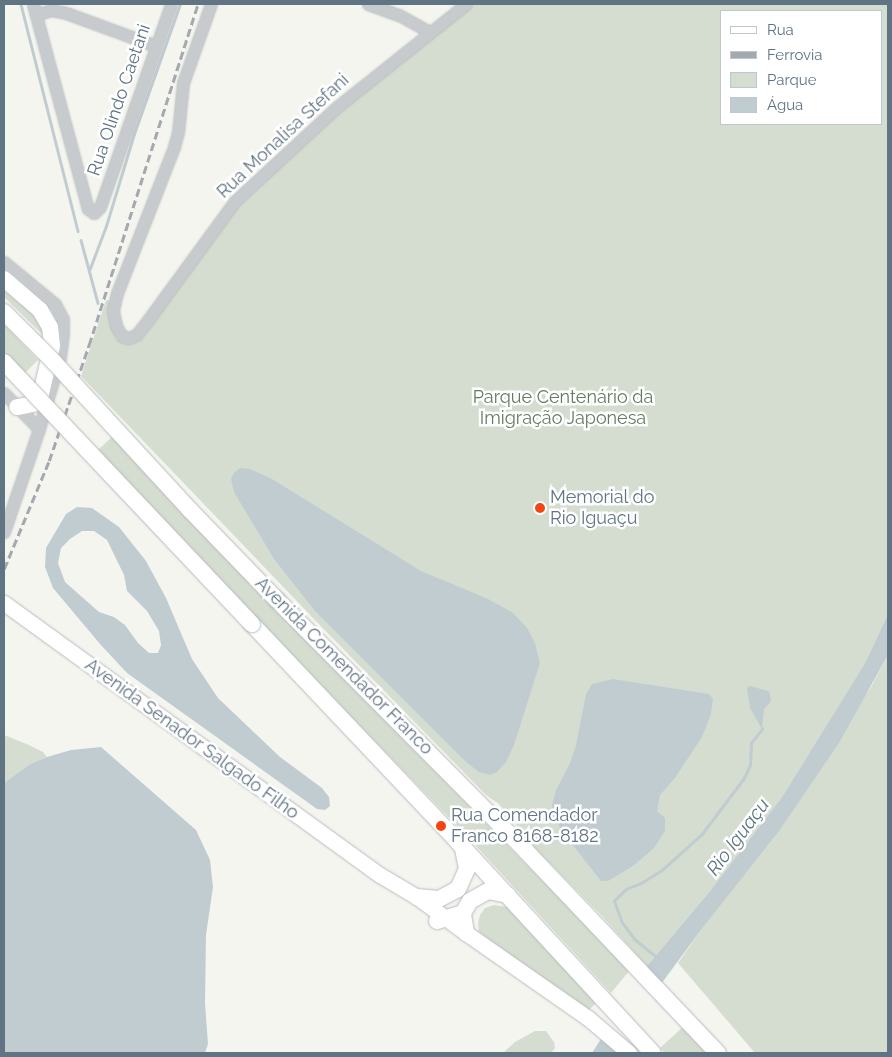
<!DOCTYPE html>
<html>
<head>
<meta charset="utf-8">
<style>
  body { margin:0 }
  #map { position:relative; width:892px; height:1057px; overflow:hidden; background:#f5f5f0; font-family:Raleway,sans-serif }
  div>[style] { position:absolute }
  .green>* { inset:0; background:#d5ddd0 }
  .water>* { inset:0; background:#c1ccd1 }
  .pier>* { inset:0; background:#f5f5f0 }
  .stream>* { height:2.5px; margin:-1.25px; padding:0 1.25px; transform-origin:1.25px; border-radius:1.25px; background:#c1ccd1 }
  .roads { filter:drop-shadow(0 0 1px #b8bcbf) drop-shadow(0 0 1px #b8bcbf) }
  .minor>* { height:11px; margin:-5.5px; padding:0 5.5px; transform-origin:5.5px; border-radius:5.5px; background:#c8cbce }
  .major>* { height:15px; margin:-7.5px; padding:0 7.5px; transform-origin:7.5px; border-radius:7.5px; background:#fff }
  .highway>* { height:16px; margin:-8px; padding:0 8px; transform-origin:8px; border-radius:8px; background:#fff }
  .rail>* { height:2.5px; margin-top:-1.25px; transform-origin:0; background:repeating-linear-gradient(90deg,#a3a9af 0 8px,transparent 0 12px) }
  .bridges { filter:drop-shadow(0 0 1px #b7bbbd) drop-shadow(0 0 1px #b7bbbd) }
  .highway-bridge>* { height:16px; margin:-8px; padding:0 8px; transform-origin:8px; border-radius:8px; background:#fff }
  .dots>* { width:14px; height:14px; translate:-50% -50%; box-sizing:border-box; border:2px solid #fff; border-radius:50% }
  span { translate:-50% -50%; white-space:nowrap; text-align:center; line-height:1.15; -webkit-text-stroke:5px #fff; paint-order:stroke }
  .street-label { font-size:18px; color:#607484 }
  .park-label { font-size:18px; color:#657b60 }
  .poi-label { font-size:18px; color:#607484 }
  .left { translate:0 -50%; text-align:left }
  .water-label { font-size:19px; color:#5b7782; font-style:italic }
  .frame { position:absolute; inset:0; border:5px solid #607484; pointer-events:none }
  .legend { position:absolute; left:720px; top:10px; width:162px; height:115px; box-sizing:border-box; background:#fff; border:1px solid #bfc7ce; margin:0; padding:6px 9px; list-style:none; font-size:15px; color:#607484 }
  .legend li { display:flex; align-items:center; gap:10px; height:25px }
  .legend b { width:25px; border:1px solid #bfc7ce }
</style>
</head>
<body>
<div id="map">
  <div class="green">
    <div style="clip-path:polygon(evenodd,473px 4px,888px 4px,888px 614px,865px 663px,782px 797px,710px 891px,647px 966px,602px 916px,535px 848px,499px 804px,486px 795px,313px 618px,81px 376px,106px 300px,110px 301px,117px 339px,126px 344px,134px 342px,142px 337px,242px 199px,321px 127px,436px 31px,473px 4px,721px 11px,881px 11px,881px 124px,721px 124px,721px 11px)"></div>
    <div style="clip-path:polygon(4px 284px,33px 308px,48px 340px,4px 297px)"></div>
    <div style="clip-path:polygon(4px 324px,38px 360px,24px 374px,4px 355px)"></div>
    <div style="clip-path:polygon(113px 436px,295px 629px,630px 970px,611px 993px,467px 836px,258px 621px,98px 450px)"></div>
    <div style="clip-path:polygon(888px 655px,888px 1053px,755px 1053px,678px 963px,871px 687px)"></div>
    <div style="clip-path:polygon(4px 735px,29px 745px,43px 752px,47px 757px,30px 764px,4px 783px)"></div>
    <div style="clip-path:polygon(494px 905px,507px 907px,597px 1002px,587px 1012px,479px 932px,478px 923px,480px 915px,485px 908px)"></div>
    <div style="clip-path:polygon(685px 1025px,709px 1053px,665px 1053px,660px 1048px)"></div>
    <div style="clip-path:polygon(535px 1031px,546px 1031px,554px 1042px,555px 1048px,551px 1053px,503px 1053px,515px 1042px)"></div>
  </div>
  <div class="water">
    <div style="clip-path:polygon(240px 468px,250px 469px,272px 479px,421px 571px,488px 599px,513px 613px,527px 628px,535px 643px,540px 663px,514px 745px,506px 762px,497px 772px,490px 775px,479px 772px,465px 761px,315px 611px,274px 559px,234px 492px,231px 479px,234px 473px)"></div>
    <div style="clip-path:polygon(evenodd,77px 507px,92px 508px,119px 527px,146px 561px,166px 598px,192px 659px,218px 698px,280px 757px,322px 788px,329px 797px,330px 806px,325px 810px,317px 809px,127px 673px,100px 644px,53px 588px,45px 567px,46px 548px,66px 514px,77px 507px,82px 531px,94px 531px,107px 540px,124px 575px,127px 591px,147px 611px,159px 631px,161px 645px,158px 653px,149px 653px,138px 643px,125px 625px,114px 617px,99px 612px,65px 582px,58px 563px,61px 548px,70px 539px,82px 531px)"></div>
    <div style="clip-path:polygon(888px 614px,888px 655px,839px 743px,779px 831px,704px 926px,644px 1007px,617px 1053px,592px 1053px,647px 966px,710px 891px,782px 797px,865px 663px)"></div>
    <div style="clip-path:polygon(613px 679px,709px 694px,713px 699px,711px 714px,702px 737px,675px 778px,660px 795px,657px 811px,665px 818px,665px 831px,654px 848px,633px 866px,608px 881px,601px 881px,568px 839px,553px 817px,552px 805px,556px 790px,570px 763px,576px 745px,586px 694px,592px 684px)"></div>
    <div style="clip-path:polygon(750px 686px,768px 691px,770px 694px,771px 701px,764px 709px,762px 729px,750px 708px,747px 688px)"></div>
    <div style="clip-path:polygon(101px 747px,196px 830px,210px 860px,213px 887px,206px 935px,205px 1003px,208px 1044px,205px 1053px,4px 1053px,4px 783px,30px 764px,47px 757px,71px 750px)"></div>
  </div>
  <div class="pier">
    <div style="clip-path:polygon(640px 971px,659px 991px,619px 1053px,600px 1037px)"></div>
  </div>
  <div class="stream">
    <div style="left:21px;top:4px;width:234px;rotate:75.9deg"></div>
    <div style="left:81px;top:240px;width:65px;rotate:74.9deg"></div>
    <div style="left:89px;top:271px;width:48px;rotate:-69.3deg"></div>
    <div style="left:106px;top:226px;width:96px;rotate:-73.1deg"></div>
    <div style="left:134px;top:134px;width:138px;rotate:-70.5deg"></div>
    <div style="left:656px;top:957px;width:27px;rotate:-141deg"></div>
    <div style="left:635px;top:940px;width:21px;rotate:-127deg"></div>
    <div style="left:622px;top:923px;width:23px;rotate:-110deg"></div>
    <div style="left:614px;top:901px;width:17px;rotate:-45deg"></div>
    <div style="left:626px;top:889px;width:16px;rotate:-22deg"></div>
    <div style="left:641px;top:883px;width:25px;rotate:-32deg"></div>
    <div style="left:662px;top:870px;width:54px;rotate:-42deg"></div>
    <div style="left:702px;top:834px;width:70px;rotate:-53.1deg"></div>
    <div style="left:744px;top:778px;width:14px;rotate:-65deg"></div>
    <div style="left:750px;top:765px;width:22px;rotate:-87deg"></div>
    <div style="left:751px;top:743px;width:18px;rotate:-52deg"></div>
  </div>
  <div class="roads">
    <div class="minor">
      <div style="left:33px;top:4px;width:212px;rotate:75deg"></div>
      <div style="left:88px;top:209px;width:7px;rotate:34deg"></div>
      <div style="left:94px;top:213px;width:8px;rotate:-45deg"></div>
      <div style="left:100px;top:207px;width:215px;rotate:-70.7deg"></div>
      <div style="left:211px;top:4px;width:84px;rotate:109.5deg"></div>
      <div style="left:183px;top:83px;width:49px;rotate:95.8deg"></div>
      <div style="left:178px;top:132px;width:16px;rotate:105deg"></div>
      <div style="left:174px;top:147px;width:157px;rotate:111.3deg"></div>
      <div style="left:117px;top:293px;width:17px;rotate:103deg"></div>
      <div style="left:113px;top:310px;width:16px;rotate:79deg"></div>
      <div style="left:116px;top:326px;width:12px;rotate:59deg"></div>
      <div style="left:122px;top:336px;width:6px;rotate:18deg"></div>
      <div style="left:128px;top:338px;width:9px;rotate:-21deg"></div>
      <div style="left:136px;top:335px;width:14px;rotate:-51deg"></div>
      <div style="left:145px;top:324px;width:152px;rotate:-53.8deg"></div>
      <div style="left:235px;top:201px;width:139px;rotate:-42.7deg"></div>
      <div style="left:337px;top:107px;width:165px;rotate:-38.6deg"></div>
      <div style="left:368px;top:4px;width:33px;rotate:20deg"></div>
      <div style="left:399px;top:15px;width:35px;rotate:29deg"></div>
      <div style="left:36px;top:15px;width:16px;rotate:-18deg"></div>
      <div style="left:51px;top:10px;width:15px;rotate:11deg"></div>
      <div style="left:66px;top:13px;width:96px;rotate:20.1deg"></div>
      <div style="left:4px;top:262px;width:66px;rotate:39.5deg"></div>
      <div style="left:55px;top:304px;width:17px;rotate:62deg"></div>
      <div style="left:63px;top:319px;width:14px;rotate:90deg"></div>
      <div style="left:63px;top:333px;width:24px;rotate:97deg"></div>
      <div style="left:60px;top:357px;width:75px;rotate:106.3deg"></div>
      <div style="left:39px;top:429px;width:109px;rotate:108.8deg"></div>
      <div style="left:4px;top:393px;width:50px;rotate:45.8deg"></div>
    </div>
    <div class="major">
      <div style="left:4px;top:603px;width:464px;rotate:35.9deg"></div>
      <div style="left:380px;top:875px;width:43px;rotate:30.7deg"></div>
      <div style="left:417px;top:897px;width:61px;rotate:36.3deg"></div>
      <div style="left:466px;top:933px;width:149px;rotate:34.9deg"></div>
      <div style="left:588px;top:1018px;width:54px;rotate:40.5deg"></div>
    </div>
    <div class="highway">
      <div style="left:4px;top:279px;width:48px;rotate:40.7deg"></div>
      <div style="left:40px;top:310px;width:20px;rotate:60deg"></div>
      <div style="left:50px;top:327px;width:19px;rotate:84deg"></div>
      <div style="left:52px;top:346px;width:49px;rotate:102.9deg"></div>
      <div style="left:41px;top:394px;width:13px;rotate:129deg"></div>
      <div style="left:33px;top:404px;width:16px;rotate:169deg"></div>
      <div style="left:277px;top:600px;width:354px;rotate:45.2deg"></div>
      <div style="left:526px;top:851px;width:279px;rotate:46.5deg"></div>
      <div style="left:252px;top:624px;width:300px;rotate:46.6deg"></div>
      <div style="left:458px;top:842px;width:287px;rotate:47.3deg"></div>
      <div style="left:417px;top:897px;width:22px;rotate:5deg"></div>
      <div style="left:439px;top:899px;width:21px;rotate:-28deg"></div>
      <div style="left:458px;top:889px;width:22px;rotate:-66deg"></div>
      <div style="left:467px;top:869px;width:21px;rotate:-101deg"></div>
      <div style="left:437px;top:921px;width:27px;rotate:-17deg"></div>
      <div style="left:466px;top:933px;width:20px;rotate:-99deg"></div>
      <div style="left:463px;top:913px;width:14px;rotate:-60deg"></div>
      <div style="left:470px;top:901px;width:21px;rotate:-29deg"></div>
      <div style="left:488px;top:891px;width:20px;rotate:11deg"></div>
    </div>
  </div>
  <div class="rail">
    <div style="left:4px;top:569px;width:117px;rotate:-67.4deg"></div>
    <div style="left:49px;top:461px;width:123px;rotate:-71deg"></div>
    <div style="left:89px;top:345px;width:358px;rotate:-72.3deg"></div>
  </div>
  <div class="bridges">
    <div class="highway-bridge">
      <div style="left:4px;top:312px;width:69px;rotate:45deg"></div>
      <div style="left:53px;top:361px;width:202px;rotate:47.4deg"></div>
      <div style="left:190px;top:510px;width:125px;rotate:46deg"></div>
      <div style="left:4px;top:362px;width:361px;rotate:46.6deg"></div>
    </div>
  </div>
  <div class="dots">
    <div style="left:540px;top:508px;background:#f44411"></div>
    <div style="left:441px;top:826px;background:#f44411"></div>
  </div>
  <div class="street-label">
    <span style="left:119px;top:100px;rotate:-71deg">Rua Olindo Caetani</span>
    <span style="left:283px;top:136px;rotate:-43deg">Rua Monalisa Stefani</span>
    <span style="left:344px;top:666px;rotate:45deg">Avenida Comendador Franco</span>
    <span style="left:192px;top:739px;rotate:36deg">Avenida Senador Salgado Filho</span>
  </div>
  <div class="park-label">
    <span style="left:563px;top:408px">Parque Centenário da<br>Imigração Japonesa</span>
  </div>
  <div class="poi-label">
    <span class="left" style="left:550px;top:508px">Memorial do<br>Rio Iguaçu</span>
    <span class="left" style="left:451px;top:826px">Rua Comendador<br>Franco 8168-8182</span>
  </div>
  <div class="water-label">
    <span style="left:738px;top:837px;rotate:-53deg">Rio Iguaçu</span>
  </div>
  <div class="frame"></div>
  <ul class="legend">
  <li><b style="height:6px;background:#fff"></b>Rua</li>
  <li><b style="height:6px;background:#a3a9af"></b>Ferrovia</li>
  <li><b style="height:14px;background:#d5ddd0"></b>Parque</li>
  <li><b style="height:14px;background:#c1ccd1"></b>Água</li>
  </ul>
</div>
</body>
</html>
